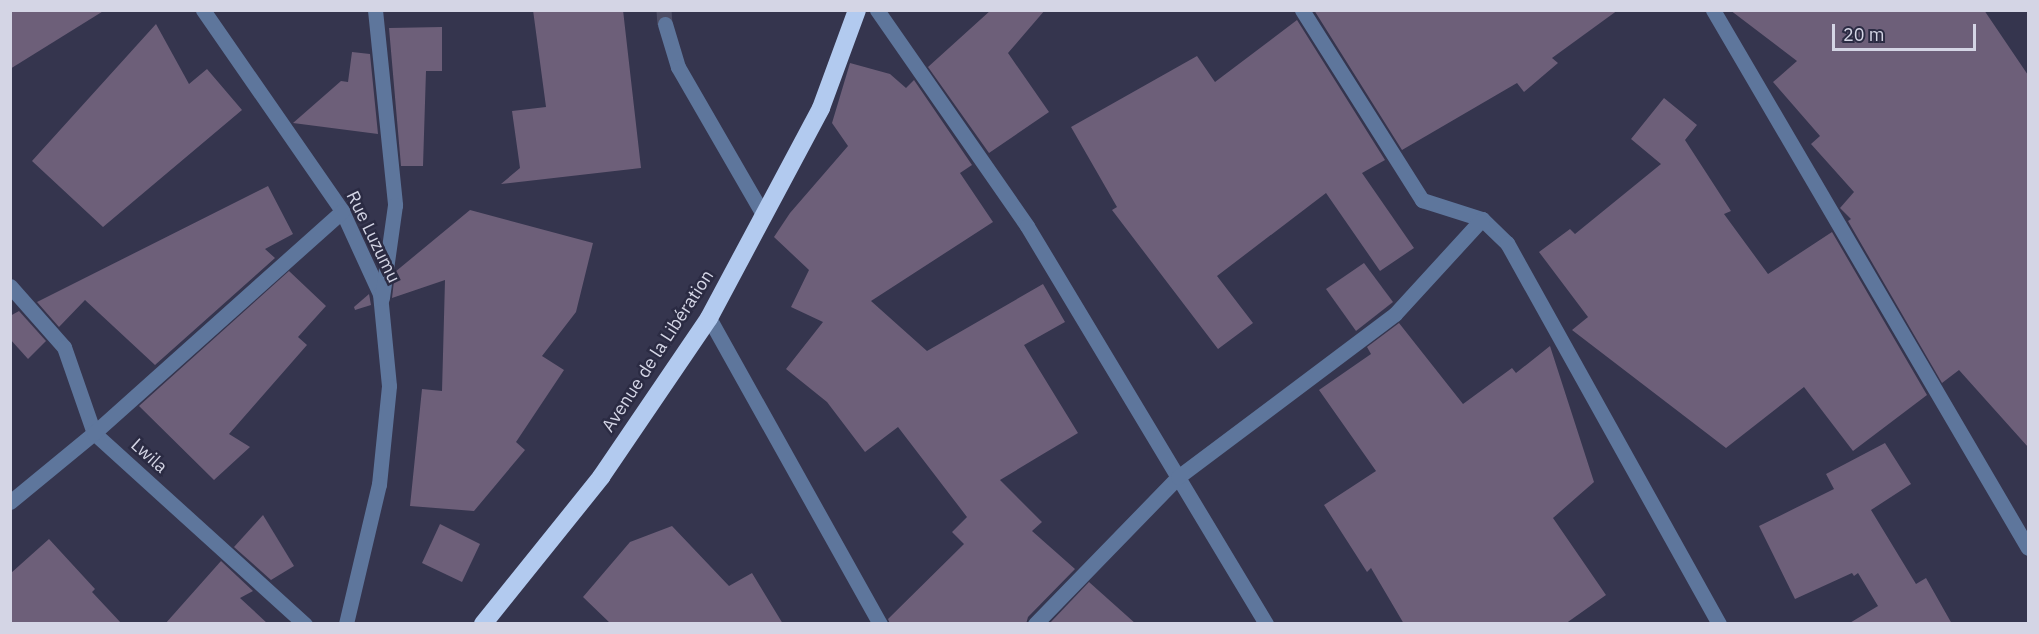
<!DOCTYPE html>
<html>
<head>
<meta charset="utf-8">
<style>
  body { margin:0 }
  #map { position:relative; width:2039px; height:634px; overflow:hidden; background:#35354e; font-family:"IBM Plex Sans",sans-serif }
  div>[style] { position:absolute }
  .building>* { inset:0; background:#6d5f79 }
  .minor-tunnel>* { height:15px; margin-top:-7.5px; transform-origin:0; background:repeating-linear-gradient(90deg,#4d4d65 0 15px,transparent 0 23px) }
  .minor>* { height:15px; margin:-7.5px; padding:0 7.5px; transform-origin:7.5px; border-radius:7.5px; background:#5e769c }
  .highway>* { height:18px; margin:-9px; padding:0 9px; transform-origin:9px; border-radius:9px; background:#b2caef }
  span { translate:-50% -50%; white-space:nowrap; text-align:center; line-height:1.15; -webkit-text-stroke:5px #2b2b43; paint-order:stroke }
  .street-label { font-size:18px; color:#d4d5e5 }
  .frame { position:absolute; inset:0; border:12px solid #d4d5e5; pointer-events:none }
  .scale { position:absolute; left:1832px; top:24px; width:144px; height:27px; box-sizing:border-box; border:3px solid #d4d5e5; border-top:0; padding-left:8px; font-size:18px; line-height:21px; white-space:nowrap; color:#d4d5e5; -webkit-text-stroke:4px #2b2b43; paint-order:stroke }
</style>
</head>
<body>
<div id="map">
  <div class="building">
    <div style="clip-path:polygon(10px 10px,105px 10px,10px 69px)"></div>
    <div style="clip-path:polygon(533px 10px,623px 10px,641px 168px,501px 184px,520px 168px,512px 111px,546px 107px)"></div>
    <div style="clip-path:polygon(991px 10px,1045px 10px,1008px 53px,1049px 112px,989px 153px,928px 67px)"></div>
    <div style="clip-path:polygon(1314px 10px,1618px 10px,1552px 58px,1558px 63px,1524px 92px,1517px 83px,1402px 150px)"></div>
    <div style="clip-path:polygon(1730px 10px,1984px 10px,2028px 75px,2028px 447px,1959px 370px,1942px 383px,1848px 221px,1851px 219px,1840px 208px,1854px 192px,1811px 144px,1820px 136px,1773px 82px,1797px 61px)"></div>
    <div style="clip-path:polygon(1297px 20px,1385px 160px,1362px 173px,1414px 248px,1380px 271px,1326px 193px,1217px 276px,1253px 323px,1218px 349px,1112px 210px,1117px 207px,1071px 127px,1197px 56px,1215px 82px)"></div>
    <div style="clip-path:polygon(156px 24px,189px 84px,207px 69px,242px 110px,103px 227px,32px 161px)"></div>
    <div style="clip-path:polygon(442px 27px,442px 71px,426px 71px,423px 166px,401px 166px,389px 28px)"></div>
    <div style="clip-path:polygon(352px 52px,370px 54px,378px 134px,293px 123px,341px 81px,348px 82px)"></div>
    <div style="clip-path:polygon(850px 63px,890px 74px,906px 88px,914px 80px,972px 165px,960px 173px,993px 222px,871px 301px,927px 351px,1043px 284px,1065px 322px,1024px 345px,1078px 433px,1000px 480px,1042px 522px,1032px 531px,1075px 569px,1028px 617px,1026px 624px,890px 624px,888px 619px,964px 544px,952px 532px,967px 517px,898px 427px,865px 452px,827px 402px,786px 369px,823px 322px,791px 307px,809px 270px,774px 237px,790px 213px,848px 146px,832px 123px)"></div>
    <div style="clip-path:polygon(1664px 98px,1697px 125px,1685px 140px,1731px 211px,1724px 214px,1768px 274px,1832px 232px,1927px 395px,1853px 451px,1804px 387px,1726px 448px,1572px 330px,1588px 317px,1539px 252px,1570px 229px,1575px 234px,1661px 164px,1631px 139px)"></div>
    <div style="clip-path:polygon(268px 186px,293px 234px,265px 249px,275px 258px,155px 365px,85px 300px,59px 327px,37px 302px)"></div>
    <div style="clip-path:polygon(470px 210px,593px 243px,576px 312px,542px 356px,564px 370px,516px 442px,525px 450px,474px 511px,410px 506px,422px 389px,442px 391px,445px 280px,392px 298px,395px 272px)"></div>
    <div style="clip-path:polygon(1364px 263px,1393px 302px,1356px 331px,1326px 289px)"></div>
    <div style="clip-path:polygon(289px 271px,326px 306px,298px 337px,307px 345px,229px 434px,250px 447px,214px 480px,139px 406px)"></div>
    <div style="clip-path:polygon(369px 294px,371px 305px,355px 310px,354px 307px)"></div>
    <div style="clip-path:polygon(19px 311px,46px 341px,28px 359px,10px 339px,10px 316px)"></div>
    <div style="clip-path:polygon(1399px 323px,1463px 404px,1512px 368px,1516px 373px,1550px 346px,1594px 482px,1553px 518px,1606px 595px,1565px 624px,1404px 624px,1371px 568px,1367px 572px,1324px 505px,1376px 471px,1319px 390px,1371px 354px,1367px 347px)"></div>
    <div style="clip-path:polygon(1885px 443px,1911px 484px,1871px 510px,1916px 584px,1926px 578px,1952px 624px,1848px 624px,1878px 606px,1858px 573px,1854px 576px,1852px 573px,1795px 599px,1759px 526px,1834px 489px,1826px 474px)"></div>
    <div style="clip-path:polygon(263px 515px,294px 566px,271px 580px,234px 547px)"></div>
    <div style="clip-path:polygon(440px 524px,480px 544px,462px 582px,422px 563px)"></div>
    <div style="clip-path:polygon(672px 526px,729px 586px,752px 573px,783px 624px,611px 624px,583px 597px,630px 542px)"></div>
    <div style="clip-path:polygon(49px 539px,95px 589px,92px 592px,122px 624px,11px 624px,11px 573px)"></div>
    <div style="clip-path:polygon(221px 561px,253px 591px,240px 598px,268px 624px,165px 624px)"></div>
    <div style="clip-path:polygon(1089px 582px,1136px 624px,1049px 624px)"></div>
  </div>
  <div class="minor-tunnel">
    <div style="left:664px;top:10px;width:14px;rotate:86deg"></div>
  </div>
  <div class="minor">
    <div style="left:203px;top:10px;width:244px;rotate:55.3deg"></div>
    <div style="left:342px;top:211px;width:91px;rotate:65.4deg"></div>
    <div style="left:380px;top:294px;width:92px;rotate:84.4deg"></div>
    <div style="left:389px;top:386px;width:99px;rotate:95.8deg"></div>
    <div style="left:379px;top:484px;width:144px;rotate:103.3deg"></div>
    <div style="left:375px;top:10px;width:196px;rotate:84.1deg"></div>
    <div style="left:395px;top:205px;width:94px;rotate:98deg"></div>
    <div style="left:877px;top:10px;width:263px;rotate:55.2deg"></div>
    <div style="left:1027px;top:226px;width:464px;rotate:59deg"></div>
    <div style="left:1302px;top:10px;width:225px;rotate:57.7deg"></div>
    <div style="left:1422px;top:200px;width:63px;rotate:17.6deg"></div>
    <div style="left:1482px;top:219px;width:35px;rotate:44deg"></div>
    <div style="left:1507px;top:243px;width:436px;rotate:60.9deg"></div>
    <div style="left:1713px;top:10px;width:623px;rotate:59.65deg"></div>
    <div style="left:665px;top:24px;width:45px;rotate:73.2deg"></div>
    <div style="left:678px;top:67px;width:172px;rotate:60deg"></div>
    <div style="left:10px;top:286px;width:81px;rotate:48.5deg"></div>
    <div style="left:64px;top:347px;width:91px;rotate:70.8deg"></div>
    <div style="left:94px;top:433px;width:285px;rotate:42.2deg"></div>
    <div style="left:709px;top:318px;width:351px;rotate:60.8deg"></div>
    <div style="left:10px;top:502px;width:109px;rotate:-39.4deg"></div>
    <div style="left:94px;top:433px;width:333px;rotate:-41.8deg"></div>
    <div style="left:1035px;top:624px;width:205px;rotate:-45.8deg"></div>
    <div style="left:1178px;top:477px;width:271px;rotate:-36.9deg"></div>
    <div style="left:1395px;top:314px;width:129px;rotate:-47.5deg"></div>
  </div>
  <div class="highway">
    <div style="left:483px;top:624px;width:189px;rotate:-51.2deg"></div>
    <div style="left:601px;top:477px;width:192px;rotate:-55.8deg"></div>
    <div style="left:709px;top:318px;width:238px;rotate:-61.9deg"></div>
    <div style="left:821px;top:108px;width:104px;rotate:-69.8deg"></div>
  </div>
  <div class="street-label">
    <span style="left:373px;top:237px;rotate:64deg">Rue Luzumu</span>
    <span style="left:658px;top:351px;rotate:-57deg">Avenue de la Libération</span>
    <span style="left:149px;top:456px;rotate:42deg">Lwila</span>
  </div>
  <div class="frame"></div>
  <div class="scale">20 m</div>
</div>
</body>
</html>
